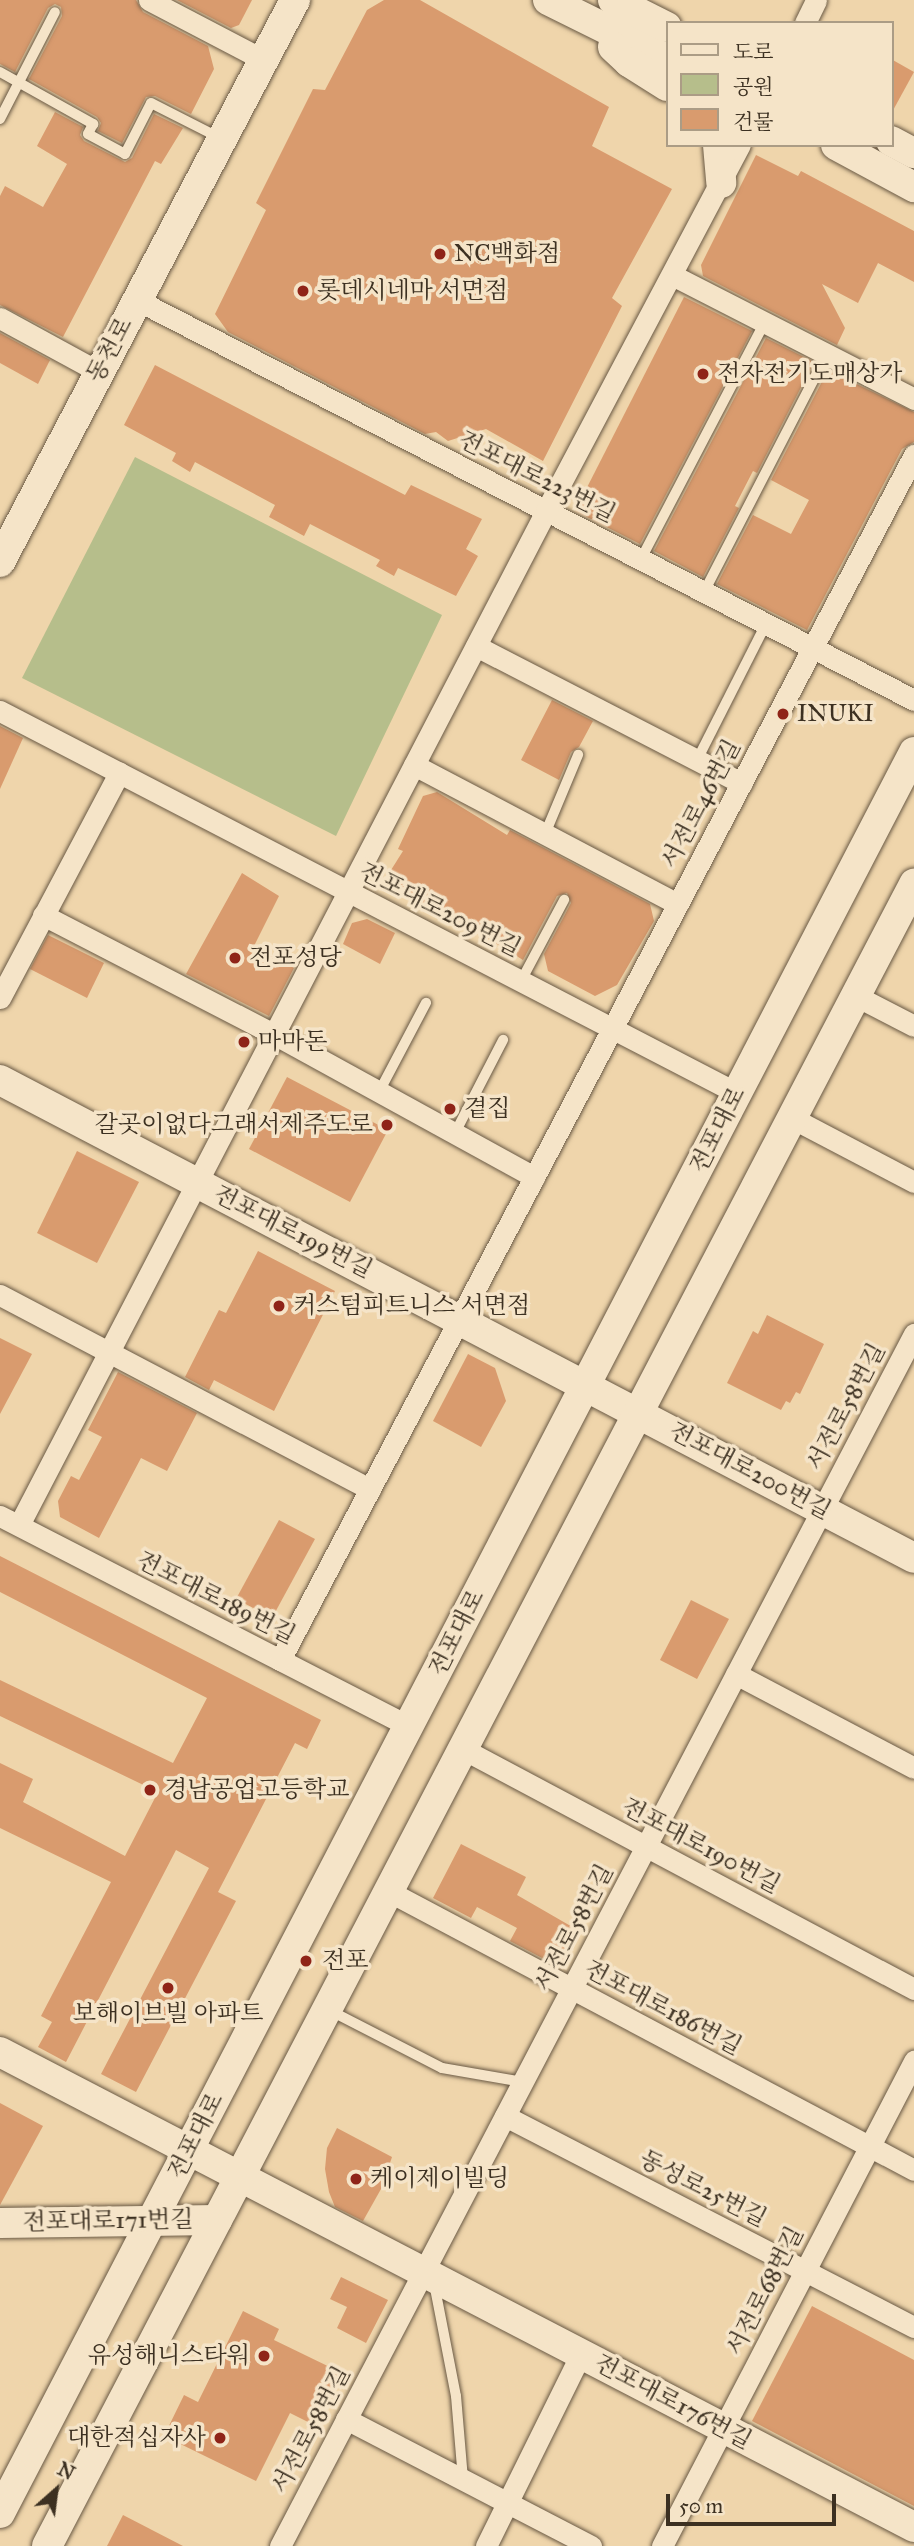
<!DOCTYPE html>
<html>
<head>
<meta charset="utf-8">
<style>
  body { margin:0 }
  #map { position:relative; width:914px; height:2546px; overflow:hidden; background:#efd5ab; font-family:"IM FELL Great Primer","Noto Serif KR",serif }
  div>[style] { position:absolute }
  .green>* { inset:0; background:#b6be8b }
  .building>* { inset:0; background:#d99b6e }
  .roads { filter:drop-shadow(0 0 2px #695944) drop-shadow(0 0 2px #695944) }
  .lane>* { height:10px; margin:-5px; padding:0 5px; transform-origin:5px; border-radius:5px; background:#f5e4c8 }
  .street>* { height:21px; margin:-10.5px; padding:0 10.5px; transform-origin:10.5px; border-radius:10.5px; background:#f5e4c8 }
  .secondary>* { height:30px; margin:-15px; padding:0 15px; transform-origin:15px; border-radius:15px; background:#f5e4c8 }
  .dots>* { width:19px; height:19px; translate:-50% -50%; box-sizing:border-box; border:4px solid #f5e4c8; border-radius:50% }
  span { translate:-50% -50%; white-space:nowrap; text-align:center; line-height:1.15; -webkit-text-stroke:7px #f5e4c8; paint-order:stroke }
  .poi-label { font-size:24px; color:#3c3021 }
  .left { translate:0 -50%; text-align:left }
  .right { translate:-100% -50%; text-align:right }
  .street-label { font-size:24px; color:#3c3021 }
  .legend { position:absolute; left:666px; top:21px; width:228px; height:126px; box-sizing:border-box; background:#f5e4c8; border:2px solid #ab9c85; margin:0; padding:9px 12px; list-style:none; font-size:21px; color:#3c3021 }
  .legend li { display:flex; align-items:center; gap:14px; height:35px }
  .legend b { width:35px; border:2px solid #ab9c85 }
  .north { position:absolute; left:21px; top:2455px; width:70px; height:70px; -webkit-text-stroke:5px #f5e4c8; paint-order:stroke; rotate:28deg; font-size:19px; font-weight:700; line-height:28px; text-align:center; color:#3c3021 }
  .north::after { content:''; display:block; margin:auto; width:24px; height:32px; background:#3c3021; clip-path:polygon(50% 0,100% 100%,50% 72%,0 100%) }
  .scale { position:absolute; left:666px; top:2494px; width:170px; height:32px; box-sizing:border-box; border:4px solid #3c3021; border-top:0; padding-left:9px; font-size:21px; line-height:24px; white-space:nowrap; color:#3c3021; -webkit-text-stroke:5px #f5e4c8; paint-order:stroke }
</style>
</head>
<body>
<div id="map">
  <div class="green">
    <div style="clip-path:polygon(135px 457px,442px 615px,336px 836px,22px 678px)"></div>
  </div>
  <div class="building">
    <div style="clip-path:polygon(0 0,136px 0,143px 12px,208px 46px,214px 69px,191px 114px,155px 96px,146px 97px,122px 143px,98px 131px,101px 123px,97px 117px,29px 79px,62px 16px,61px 7px,55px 4px,48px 8px,15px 72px,0 64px)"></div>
    <div style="clip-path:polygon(177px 0,252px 0,239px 25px,231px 28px)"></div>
    <div style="clip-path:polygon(384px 0,420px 0,609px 107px,592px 146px,672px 189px,612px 298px,622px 306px,543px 461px,486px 429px,448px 441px,436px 432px,425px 434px,228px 332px,215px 314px,266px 210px,256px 203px,313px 89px,325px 90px,367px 10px)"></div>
    <div style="clip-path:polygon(891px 59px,914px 72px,891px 114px)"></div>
    <div style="clip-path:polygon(55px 112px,83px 127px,80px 135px,84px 141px,125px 162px,132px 158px,154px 114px,183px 128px,161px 164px,155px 161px,63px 337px,0 305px,0 196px,5px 186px,43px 207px,67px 164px,37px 146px)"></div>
    <div style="clip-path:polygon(756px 155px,798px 176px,801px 171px,914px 231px,914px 282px,878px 263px,858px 303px,822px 284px,845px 328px,837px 345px,703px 276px,701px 265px)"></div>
    <div style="clip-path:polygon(684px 297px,752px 331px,640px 544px,575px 511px)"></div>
    <div style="clip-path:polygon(0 333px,50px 360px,38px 384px,0 363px)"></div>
    <div style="clip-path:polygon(766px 338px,814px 362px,757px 473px,753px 471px,735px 506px,739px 508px,703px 577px,654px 551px)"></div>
    <div style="clip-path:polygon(155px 365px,405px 495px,411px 485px,482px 519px,466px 549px,478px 556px,456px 596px,398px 568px,394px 576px,376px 566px,380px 560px,310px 524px,304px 536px,269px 517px,275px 505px,195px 462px,190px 472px,172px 461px,176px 453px,124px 425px)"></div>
    <div style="clip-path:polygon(828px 370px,914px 412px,914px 442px,902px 449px,807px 630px,717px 584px,753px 515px,791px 534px,809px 500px,771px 480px)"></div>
    <div style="clip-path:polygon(552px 700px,593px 721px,579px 747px,571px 752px,559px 780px,521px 760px)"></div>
    <div style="clip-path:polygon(0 726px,23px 738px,0 789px)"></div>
    <div style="clip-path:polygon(437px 792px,507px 835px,510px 830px,650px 904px,654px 921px,617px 985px,595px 996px,548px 971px,544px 954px,571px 903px,567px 893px,557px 896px,523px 960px,458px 920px,389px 891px,386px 878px,403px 851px,398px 849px,423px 796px)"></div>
    <div style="clip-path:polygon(242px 873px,279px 896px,254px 946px,294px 968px,269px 1016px,186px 974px)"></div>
    <div style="clip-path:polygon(367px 919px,395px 933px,380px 964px,343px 944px,352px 923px)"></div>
    <div style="clip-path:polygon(48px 935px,104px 963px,87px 998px,30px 969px)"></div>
    <div style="clip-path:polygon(287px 1077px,388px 1130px,350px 1202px,249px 1149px)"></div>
    <div style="clip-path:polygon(77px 1151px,139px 1182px,97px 1263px,37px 1233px)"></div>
    <div style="clip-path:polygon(258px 1251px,335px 1291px,274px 1411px,214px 1380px,209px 1390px,185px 1377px,219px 1310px,226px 1313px)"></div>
    <div style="clip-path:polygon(767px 1315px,824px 1344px,800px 1394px,796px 1392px,790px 1403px,786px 1401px,781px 1410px,727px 1383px,753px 1331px,758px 1334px)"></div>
    <div style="clip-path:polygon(0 1338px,32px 1354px,0 1414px)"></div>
    <div style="clip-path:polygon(468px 1354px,495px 1368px,506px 1401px,481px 1447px,433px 1421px)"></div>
    <div style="clip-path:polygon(118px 1372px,197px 1413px,167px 1471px,141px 1458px,99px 1538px,60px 1517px,58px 1501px,71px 1476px,79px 1480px,102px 1437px,88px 1430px)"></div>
    <div style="clip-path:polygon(279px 1520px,315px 1539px,272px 1618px,236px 1599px)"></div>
    <div style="clip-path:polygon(0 1556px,321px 1720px,307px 1749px,295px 1743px,218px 1892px,236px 1901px,136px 2092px,101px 2074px,209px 1868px,176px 1850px,66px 2062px,38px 2047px,52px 2022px,41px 2016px,111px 1882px,0 1828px,0 1763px,33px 1779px,23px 1802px,125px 1856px,158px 1792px,0 1716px,0 1680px,173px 1763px,207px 1698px,0 1592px)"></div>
    <div style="clip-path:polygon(691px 1600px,729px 1619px,697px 1679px,660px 1660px)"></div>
    <div style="clip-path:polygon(461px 1844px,526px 1877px,517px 1895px,581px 1932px,561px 1968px,510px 1941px,517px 1928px,477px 1907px,471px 1918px,433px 1898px)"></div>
    <div style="clip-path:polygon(0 2103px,43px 2126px,0 2205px)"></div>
    <div style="clip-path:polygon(337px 2128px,392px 2157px,381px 2189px,363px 2221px,335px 2207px,329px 2192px,325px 2169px,327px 2148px)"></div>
    <div style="clip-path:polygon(341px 2277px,388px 2300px,366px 2343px,337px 2328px,347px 2307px,330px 2299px)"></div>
    <div style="clip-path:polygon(812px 2306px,914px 2360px,914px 2506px,752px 2421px)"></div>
    <div style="clip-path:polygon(243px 2311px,279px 2329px,274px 2340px,340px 2372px,314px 2425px,290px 2413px,256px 2481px,164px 2436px,184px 2395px,198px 2402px)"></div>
    <div style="clip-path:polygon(123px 2515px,183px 2546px,107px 2546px)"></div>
  </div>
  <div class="roads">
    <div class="lane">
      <div style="left:0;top:72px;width:107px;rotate:29.2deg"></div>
      <div style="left:93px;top:124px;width:11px;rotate:117deg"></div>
      <div style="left:88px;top:134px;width:42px;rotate:28.4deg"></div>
      <div style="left:125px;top:154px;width:57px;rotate:-63deg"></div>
      <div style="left:151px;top:103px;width:77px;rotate:26.9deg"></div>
      <div style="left:0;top:119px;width:120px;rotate:-62.8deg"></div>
      <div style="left:641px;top:559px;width:267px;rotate:-62.4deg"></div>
      <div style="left:704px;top:592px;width:268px;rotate:-62.7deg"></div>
      <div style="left:697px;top:760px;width:153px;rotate:-63.1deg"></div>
      <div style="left:545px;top:834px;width:86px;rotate:-67.3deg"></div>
      <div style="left:521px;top:981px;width:92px;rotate:-62deg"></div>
      <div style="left:379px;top:1092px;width:101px;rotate:-62.2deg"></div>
      <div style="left:455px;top:1133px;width:105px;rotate:-62.7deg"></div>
      <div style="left:329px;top:2010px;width:127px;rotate:27.2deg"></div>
      <div style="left:442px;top:2068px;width:82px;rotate:9.8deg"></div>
      <div style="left:434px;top:2283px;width:115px;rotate:79deg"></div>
      <div style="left:456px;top:2396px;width:84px;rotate:85.2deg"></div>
    </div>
    <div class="street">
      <div style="left:149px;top:0;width:130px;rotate:27.6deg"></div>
      <div style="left:805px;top:23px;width:25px;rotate:-64deg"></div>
      <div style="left:672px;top:275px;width:272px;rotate:27.1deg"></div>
      <div style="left:137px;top:300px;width:874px;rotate:27.24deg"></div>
      <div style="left:0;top:318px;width:113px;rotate:28.6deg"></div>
      <div style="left:476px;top:646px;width:299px;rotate:27.3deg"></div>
      <div style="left:0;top:711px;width:830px;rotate:27.4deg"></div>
      <div style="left:414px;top:765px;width:298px;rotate:27.8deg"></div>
      <div style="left:43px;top:915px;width:260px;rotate:27.3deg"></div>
      <div style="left:274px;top:1034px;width:297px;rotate:28.8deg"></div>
      <div style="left:856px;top:996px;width:65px;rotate:27.3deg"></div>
      <div style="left:0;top:998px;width:255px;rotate:-62.1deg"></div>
      <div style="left:792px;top:1118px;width:138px;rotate:27.7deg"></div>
      <div style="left:0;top:1295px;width:418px;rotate:27.7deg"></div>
      <div style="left:0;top:1516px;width:460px;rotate:27.2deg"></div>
      <div style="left:19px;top:1525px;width:1143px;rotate:-62.54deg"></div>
      <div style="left:546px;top:511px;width:414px;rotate:-62.1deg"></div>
      <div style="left:280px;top:1660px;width:1362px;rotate:-62.25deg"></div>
      <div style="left:736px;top:1674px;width:201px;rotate:27.8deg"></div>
      <div style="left:463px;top:1749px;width:511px;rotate:28.02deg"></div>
      <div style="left:388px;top:1891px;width:595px;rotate:27.94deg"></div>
      <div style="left:505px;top:2116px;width:460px;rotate:27.3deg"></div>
      <div style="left:346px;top:2419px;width:276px;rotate:27.4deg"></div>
      <div style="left:280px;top:2546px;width:1368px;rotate:-62.39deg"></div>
      <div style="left:486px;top:2546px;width:214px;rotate:-63.7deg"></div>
      <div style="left:662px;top:2546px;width:547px;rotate:-62.54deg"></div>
    </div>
    <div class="secondary">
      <div style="left:548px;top:0;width:133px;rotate:26.4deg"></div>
      <div style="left:613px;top:0;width:60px;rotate:26.6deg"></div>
      <div style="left:613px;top:47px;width:22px;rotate:43deg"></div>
      <div style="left:629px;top:62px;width:45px;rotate:32.3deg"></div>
      <div style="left:891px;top:141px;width:26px;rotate:28deg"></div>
      <div style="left:718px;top:145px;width:38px;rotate:85deg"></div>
      <div style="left:836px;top:145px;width:89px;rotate:28.3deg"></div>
      <div style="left:0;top:562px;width:635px;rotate:-62.3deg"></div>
      <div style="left:0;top:1080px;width:1031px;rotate:27.61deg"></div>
      <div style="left:0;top:2052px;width:1030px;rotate:27.46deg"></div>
      <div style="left:0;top:2223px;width:217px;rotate:-0.8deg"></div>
      <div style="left:0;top:2513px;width:1984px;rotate:-62.57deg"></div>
      <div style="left:47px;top:2546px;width:1875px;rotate:-62.45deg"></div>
    </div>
  </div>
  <div class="dots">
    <div style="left:440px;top:254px;background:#8f2418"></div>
    <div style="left:303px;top:291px;background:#8f2418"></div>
    <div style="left:703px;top:374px;background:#8f2418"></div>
    <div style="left:783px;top:714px;background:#8f2418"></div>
    <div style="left:235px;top:958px;background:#8f2418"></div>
    <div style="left:244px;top:1042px;background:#8f2418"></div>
    <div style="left:450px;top:1109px;background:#8f2418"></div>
    <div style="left:387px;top:1125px;background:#8f2418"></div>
    <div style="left:279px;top:1306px;background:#8f2418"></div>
    <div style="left:150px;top:1790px;background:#8f2418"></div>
    <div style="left:306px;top:1961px;background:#8f2418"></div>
    <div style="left:168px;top:1988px;background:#8f2418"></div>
    <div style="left:356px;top:2179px;background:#8f2418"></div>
    <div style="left:264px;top:2356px;background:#8f2418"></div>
    <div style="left:220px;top:2438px;background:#8f2418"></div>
  </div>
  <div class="poi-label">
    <span class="left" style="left:454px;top:254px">NC백화점</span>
    <span class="left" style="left:317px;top:291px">롯데시네마 서면점</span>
    <span class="left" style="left:717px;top:374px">전자전기도매상가</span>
    <span class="left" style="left:797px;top:714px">INUKI</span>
    <span class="left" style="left:249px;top:958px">전포성당</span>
    <span class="left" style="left:258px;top:1042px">마마돈</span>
    <span class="left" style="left:464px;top:1109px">곁집</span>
    <span class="right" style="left:373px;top:1125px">갈곳이없다그래서제주도로</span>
    <span class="left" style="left:293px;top:1306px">커스텀피트니스 서면점</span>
    <span class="left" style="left:164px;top:1790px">경남공업고등학교</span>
    <span class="left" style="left:322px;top:1961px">전포</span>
    <span style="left:168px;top:2014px">보해이브빌 아파트</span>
    <span class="left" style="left:370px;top:2179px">케이제이빌딩</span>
    <span class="right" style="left:250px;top:2356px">유성해니스타워</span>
    <span class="right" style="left:206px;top:2438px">대한적십자사</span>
  </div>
  <div class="street-label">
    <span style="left:110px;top:350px;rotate:-62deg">동천로</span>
    <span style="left:537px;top:477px;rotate:27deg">전포대로223번길</span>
    <span style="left:701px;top:804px;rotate:-62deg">서전로46번길</span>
    <span style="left:440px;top:910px;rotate:27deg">전포대로209번길</span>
    <span style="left:718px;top:1130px;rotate:-63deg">전포대로</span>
    <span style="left:293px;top:1232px;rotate:27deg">전포대로199번길</span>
    <span style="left:846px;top:1407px;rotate:-62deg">서전로58번길</span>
    <span style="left:750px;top:1471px;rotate:28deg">전포대로200번길</span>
    <span style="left:216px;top:1598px;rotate:27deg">전포대로189번길</span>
    <span style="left:457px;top:1633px;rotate:-63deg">전포대로</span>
    <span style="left:701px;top:1846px;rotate:28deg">전포대로190번길</span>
    <span style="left:574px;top:1928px;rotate:-62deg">서전로58번길</span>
    <span style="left:663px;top:2008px;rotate:28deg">전포대로186번길</span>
    <span style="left:196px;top:2136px;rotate:-63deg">전포대로</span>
    <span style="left:703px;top:2189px;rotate:27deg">동성로25번길</span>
    <span style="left:108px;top:2221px;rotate:-1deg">전포대로171번길</span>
    <span style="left:765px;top:2291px;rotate:-63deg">서전로68번길</span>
    <span style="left:673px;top:2402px;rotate:28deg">전포대로176번길</span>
    <span style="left:311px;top:2430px;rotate:-62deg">서전로58번길</span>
  </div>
  <ul class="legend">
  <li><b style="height:9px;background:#f5e4c8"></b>도로</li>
  <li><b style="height:19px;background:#b6be8b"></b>공원</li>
  <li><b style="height:19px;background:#d99b6e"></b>건물</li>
  </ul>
  <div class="north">N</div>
  <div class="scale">50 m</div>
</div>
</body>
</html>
